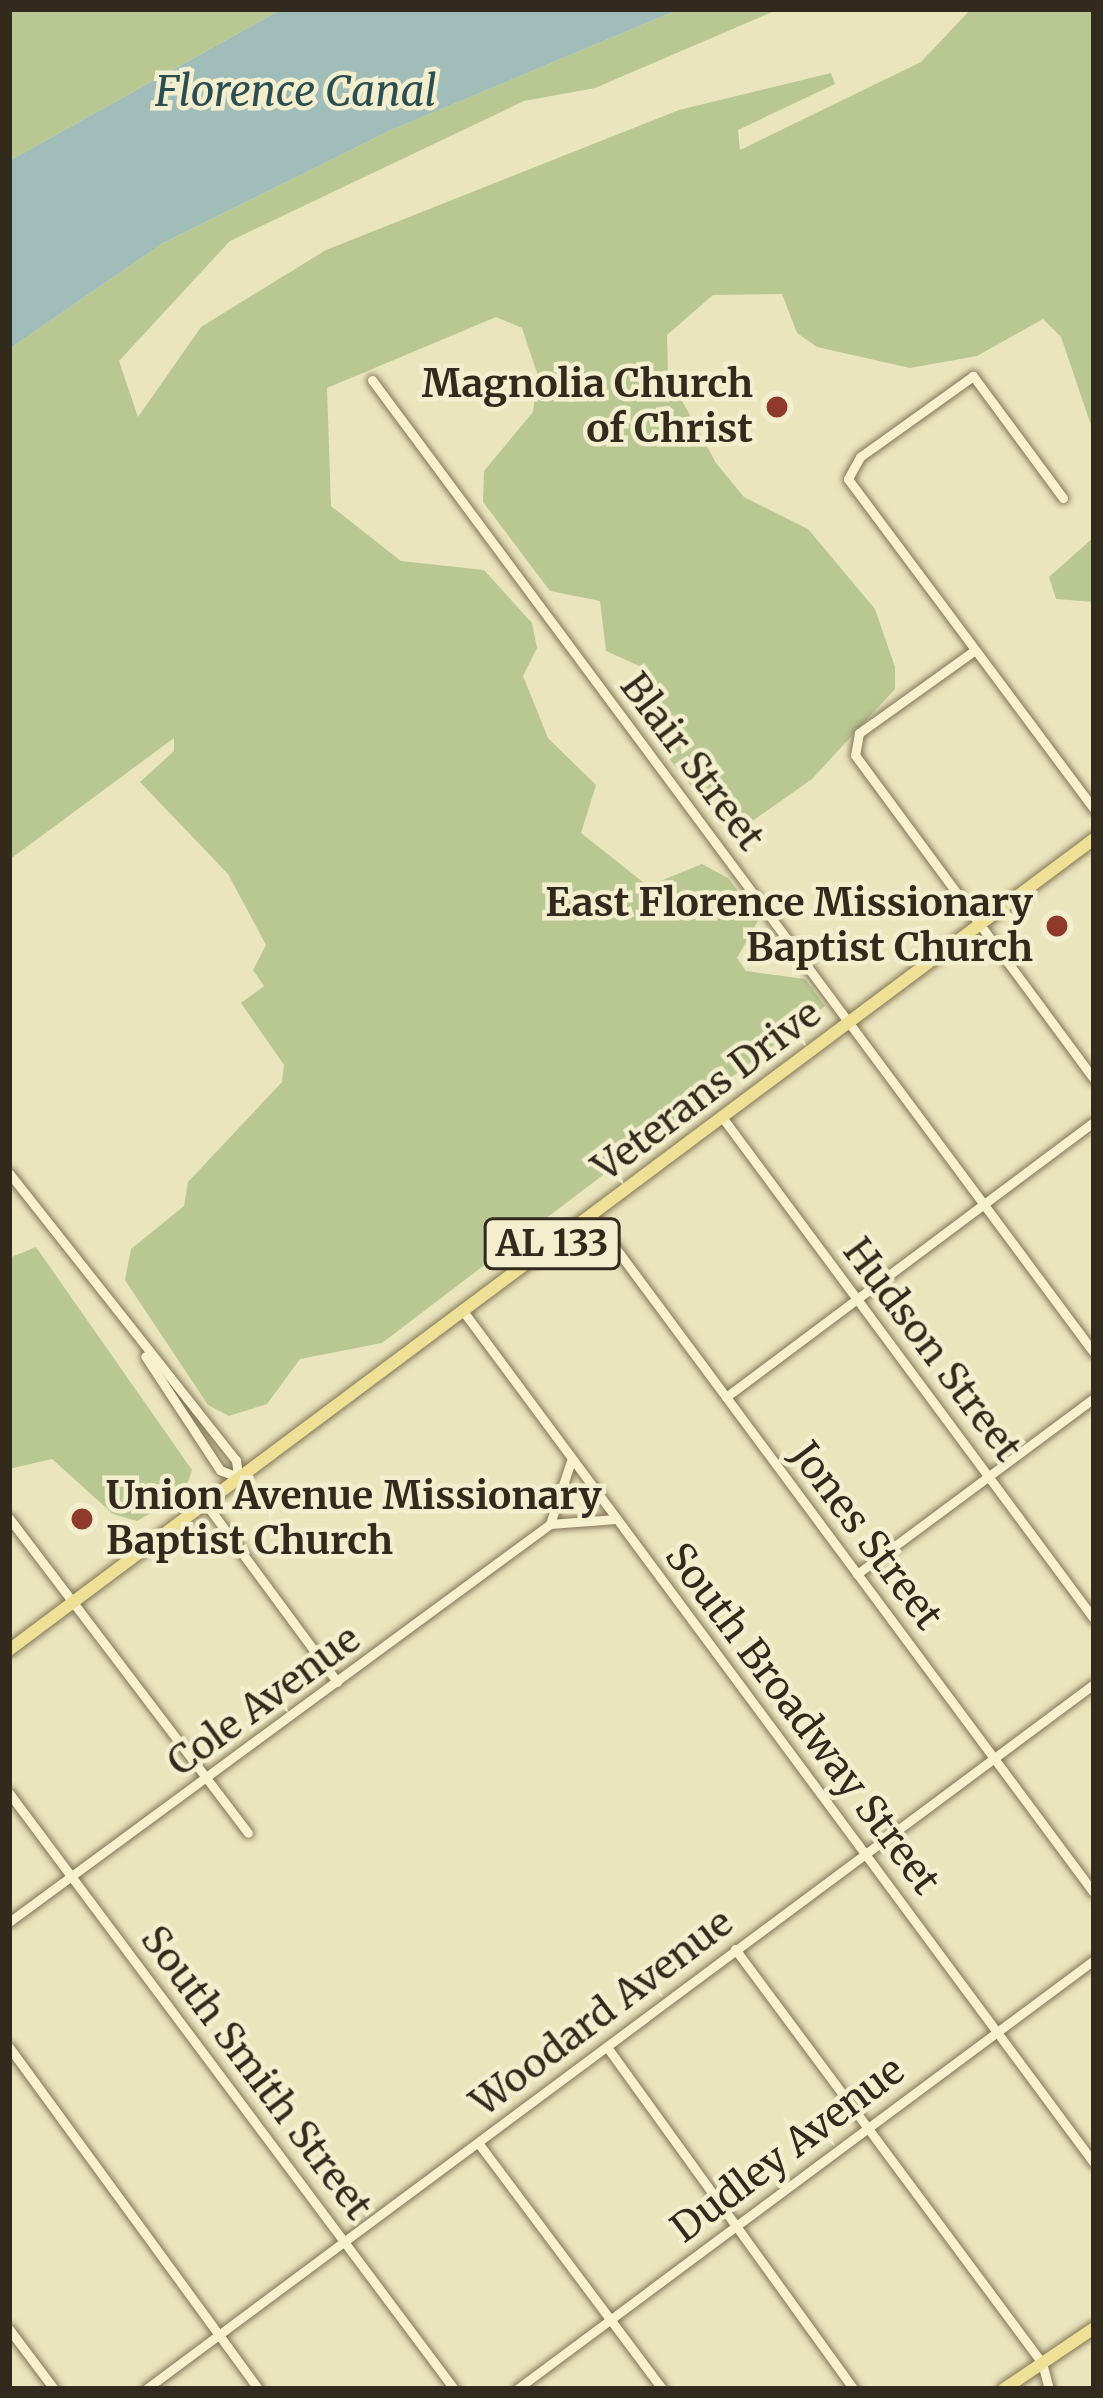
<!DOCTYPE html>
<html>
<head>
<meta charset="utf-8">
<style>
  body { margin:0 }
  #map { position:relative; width:1103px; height:2398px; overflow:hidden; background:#ebe5be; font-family:Merriweather,serif }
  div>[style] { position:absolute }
  .green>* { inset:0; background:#b9c892 }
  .water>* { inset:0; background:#a1bdb9 }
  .roads { filter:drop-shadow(0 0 3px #827557) drop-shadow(0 0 3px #827557) }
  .minor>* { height:9px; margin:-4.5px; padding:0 4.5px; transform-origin:4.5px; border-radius:4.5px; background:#f7f1d0 }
  .major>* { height:12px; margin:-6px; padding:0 6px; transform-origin:6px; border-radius:6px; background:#eee195 }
  .dots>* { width:33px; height:33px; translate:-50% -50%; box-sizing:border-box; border:6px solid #f3eecd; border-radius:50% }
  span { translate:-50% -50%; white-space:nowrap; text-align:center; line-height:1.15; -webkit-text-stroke:9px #f3eecd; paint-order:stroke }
  .shield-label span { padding:3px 9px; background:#f3eecd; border:3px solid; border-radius:9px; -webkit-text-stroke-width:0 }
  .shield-label { font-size:36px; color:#322a1c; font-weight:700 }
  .poi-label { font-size:39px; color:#322a1c; font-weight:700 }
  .right { translate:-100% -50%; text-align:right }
  .left { translate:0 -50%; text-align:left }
  .street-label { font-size:39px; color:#322a1c }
  .water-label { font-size:42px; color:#2b4e52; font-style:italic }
  .frame { position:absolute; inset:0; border:12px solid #322a1c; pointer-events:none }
</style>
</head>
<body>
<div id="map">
  <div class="green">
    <div style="clip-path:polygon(9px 9px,282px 9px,9px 161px)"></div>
    <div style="clip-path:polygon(680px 9px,779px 9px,595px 88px,524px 101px,230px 241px,119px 361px,138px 417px,201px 327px,326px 250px,679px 110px,831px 73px,835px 84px,738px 130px,740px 150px,921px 62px,971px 9px,1094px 9px,1094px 434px,1061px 337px,1043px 319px,977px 356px,910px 368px,817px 347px,797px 333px,782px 294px,713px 295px,667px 335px,668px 375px,716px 463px,744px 497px,808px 529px,875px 609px,895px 667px,895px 689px,812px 779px,741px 829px,716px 817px,659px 746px,646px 669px,606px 651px,600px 601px,550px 591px,483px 502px,484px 471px,533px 412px,538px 376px,522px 328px,496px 317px,327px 388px,331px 506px,401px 561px,484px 570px,532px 623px,537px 648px,523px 676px,548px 738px,596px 785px,581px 833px,648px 886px,702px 864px,728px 878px,759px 919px,737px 958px,746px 971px,805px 979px,825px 1006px,382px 1343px,300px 1359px,267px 1404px,229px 1416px,208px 1405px,125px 1280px,131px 1249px,184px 1206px,188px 1182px,282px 1082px,284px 1065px,241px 1003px,264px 986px,253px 970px,266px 945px,228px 874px,140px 782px,174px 751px,174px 738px,9px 860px,9px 349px,163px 243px,391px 130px)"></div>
    <div style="clip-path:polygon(1094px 537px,1094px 602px,1056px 599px,1049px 577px)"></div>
    <div style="clip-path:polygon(36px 1247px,192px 1470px,184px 1494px,137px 1521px,113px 1514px,52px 1459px,9px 1469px,9px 1258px)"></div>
  </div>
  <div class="water">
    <div style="clip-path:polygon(282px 9px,680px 9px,391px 130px,163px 243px,9px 349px,9px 161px)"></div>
  </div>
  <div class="roads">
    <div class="minor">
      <div style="left:372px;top:380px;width:1212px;rotate:53.42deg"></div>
      <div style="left:1063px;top:498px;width:152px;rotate:-126.4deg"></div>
      <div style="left:973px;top:376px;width:139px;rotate:144.4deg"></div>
      <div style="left:860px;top:457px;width:25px;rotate:119deg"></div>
      <div style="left:848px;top:479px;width:412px;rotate:53.3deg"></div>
      <div style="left:975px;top:650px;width:143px;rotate:144.4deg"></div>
      <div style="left:859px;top:733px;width:22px;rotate:100deg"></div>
      <div style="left:855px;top:755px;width:403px;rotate:53.6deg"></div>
      <div style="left:722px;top:1117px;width:625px;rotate:53.46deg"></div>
      <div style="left:9px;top:1173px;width:366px;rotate:51.7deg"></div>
      <div style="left:236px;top:1460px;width:17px;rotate:83deg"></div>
      <div style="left:238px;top:1477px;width:19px;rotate:-159deg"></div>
      <div style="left:220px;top:1470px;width:136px;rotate:-123.3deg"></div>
      <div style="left:591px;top:1215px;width:844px;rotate:53.43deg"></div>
      <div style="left:463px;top:1311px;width:1060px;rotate:53.48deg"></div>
      <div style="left:726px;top:1397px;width:459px;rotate:-36.8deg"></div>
      <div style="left:206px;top:1504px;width:221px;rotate:53.6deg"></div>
      <div style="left:9px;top:1518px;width:395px;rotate:52.8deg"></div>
      <div style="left:550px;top:1524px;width:66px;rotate:-71.6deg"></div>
      <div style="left:857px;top:1574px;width:295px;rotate:-36.6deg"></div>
      <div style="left:9px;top:1793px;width:744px;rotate:53.25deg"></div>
      <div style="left:9px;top:1922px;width:672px;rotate:-36.34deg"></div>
      <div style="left:550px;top:1524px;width:66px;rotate:-4.3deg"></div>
      <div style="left:735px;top:1949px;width:515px;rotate:53.44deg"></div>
      <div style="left:1042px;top:2363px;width:27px;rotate:75deg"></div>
      <div style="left:9px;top:2047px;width:423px;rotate:53.9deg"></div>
      <div style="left:607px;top:2047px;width:422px;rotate:54.2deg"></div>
      <div style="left:479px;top:2144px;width:306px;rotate:53.2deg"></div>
      <div style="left:9px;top:2329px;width:75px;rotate:53.1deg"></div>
      <div style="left:146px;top:2389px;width:1181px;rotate:-36.64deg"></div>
      <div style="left:517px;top:2389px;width:719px;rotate:-36.63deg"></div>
    </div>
    <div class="major">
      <div style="left:9px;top:1650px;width:1355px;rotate:-36.78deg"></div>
      <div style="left:1004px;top:2389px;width:109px;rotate:-34.1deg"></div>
    </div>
  </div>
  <div class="dots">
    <div style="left:777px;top:407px;background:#8f3a2a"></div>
    <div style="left:1057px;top:926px;background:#8f3a2a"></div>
    <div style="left:82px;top:1519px;background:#8f3a2a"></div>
  </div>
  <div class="shield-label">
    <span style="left:552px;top:1244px">AL 133</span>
  </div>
  <div class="poi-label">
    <span class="right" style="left:753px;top:407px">Magnolia Church<br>of Christ</span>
    <span class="right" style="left:1033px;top:926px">East Florence Missionary<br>Baptist Church</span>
    <span class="left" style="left:106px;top:1519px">Union Avenue Missionary<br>Baptist Church</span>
  </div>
  <div class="street-label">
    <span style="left:692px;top:762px;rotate:53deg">Blair Street</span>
    <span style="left:707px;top:1091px;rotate:-37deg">Veterans Drive</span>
    <span style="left:932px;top:1350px;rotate:53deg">Hudson Street</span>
    <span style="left:866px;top:1536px;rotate:53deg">Jones Street</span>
    <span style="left:264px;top:1701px;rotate:-36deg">Cole Avenue</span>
    <span style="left:802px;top:1719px;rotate:53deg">South Broadway Street</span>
    <span style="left:602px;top:2013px;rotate:-37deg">Woodard Avenue</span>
    <span style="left:256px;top:2073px;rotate:53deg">South Smith Street</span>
    <span style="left:788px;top:2150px;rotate:-37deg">Dudley Avenue</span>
  </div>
  <div class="water-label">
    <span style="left:296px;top:91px">Florence Canal</span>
  </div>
  <div class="frame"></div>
</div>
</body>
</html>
